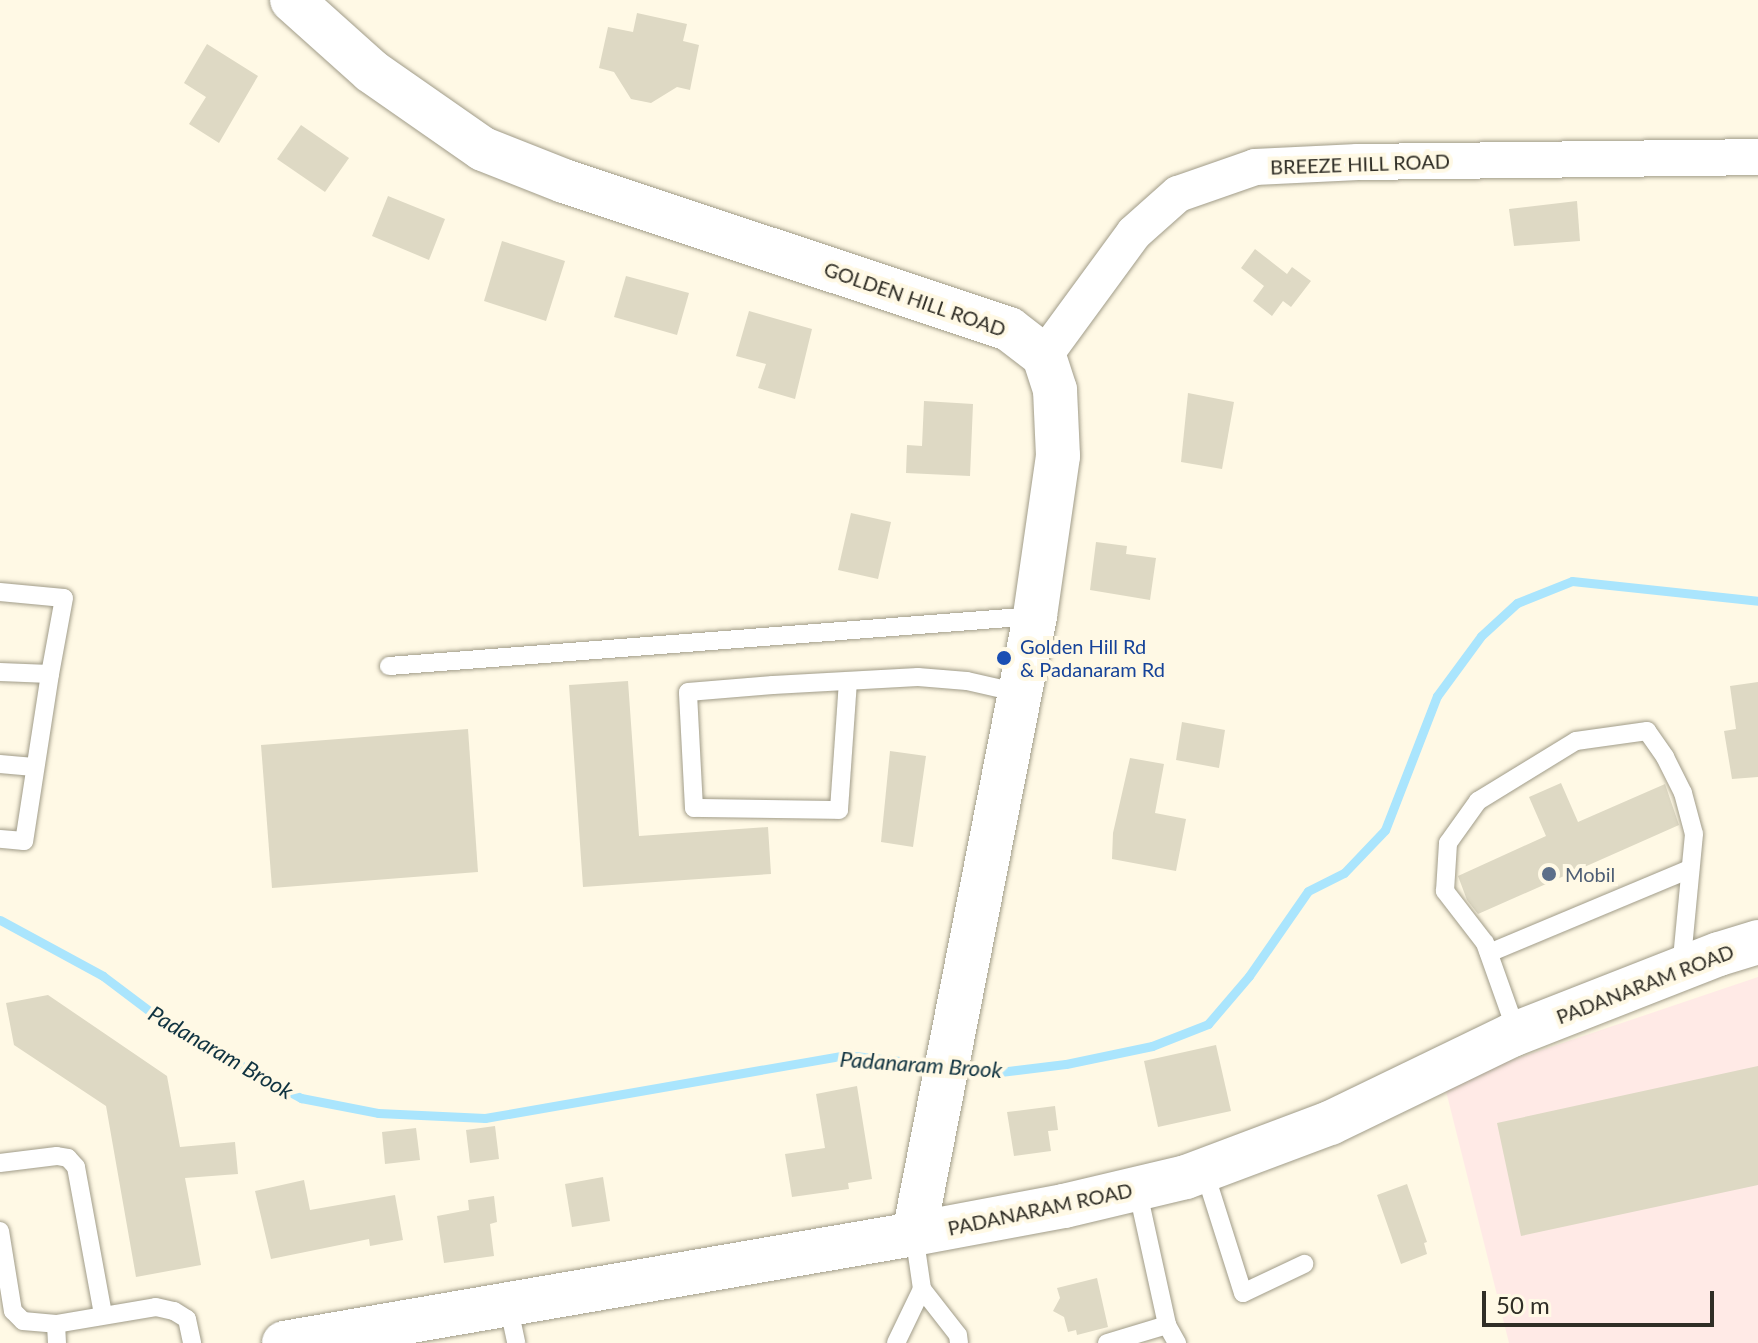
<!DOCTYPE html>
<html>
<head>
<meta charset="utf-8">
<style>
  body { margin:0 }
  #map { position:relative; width:1758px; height:1343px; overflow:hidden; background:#fff9e5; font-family:Lato,sans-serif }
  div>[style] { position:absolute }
  .industrial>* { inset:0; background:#ffeae6 }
  .stream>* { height:9px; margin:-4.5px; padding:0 4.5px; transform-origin:4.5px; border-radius:4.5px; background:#aae5fd }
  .building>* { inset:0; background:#ded9c4 }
  .roads { filter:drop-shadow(0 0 2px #a19c89) drop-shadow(0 0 2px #a19c89) }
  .service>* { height:18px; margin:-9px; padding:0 9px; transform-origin:9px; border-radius:9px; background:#fff }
  .minor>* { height:36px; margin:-18px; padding:0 18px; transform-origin:18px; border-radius:18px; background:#fff }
  .tertiary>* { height:44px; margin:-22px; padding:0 22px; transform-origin:22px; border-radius:22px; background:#fff }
  .secondary>* { height:44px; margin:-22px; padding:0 22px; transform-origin:22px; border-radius:22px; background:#fff }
  .dots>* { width:22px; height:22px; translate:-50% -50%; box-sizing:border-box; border:4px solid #fff9e5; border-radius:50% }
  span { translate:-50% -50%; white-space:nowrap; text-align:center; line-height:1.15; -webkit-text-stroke:8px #fff9e5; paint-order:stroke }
  .street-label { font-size:20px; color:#302e26 }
  .transit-label { font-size:20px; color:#164399 }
  .left { translate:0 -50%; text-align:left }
  .service-label { font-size:20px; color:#4e5e75 }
  .water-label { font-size:22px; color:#103340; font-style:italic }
  .scale { position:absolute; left:1482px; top:1291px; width:232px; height:36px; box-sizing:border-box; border:4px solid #302e26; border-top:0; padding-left:10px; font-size:24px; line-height:28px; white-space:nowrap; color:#302e26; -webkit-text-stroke:6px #fff9e5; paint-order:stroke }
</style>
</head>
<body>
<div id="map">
  <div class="industrial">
    <div style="clip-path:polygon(1758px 977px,1758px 1343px,1509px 1343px,1444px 1083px)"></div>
  </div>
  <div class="stream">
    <div style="left:0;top:920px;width:117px;rotate:28.5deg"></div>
    <div style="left:103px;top:976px;width:86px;rotate:37deg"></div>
    <div style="left:172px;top:1028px;width:147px;rotate:28.5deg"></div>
    <div style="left:301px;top:1098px;width:78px;rotate:11deg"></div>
    <div style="left:378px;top:1113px;width:107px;rotate:2.7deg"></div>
    <div style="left:485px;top:1118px;width:366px;rotate:-9.9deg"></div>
    <div style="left:846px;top:1055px;width:90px;rotate:6.4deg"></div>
    <div style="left:958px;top:1067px;width:42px;rotate:6.8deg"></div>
    <div style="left:1000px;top:1072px;width:66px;rotate:-6.9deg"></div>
    <div style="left:1066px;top:1064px;width:88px;rotate:-11.8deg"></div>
    <div style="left:1152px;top:1046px;width:60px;rotate:-21.4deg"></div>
    <div style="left:1208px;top:1024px;width:63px;rotate:-49.5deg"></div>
    <div style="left:1249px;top:976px;width:103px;rotate:-55.2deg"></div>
    <div style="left:1308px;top:891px;width:40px;rotate:-26.6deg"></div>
    <div style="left:1344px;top:873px;width:59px;rotate:-46.4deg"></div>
    <div style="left:1385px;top:830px;width:144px;rotate:-68.8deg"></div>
    <div style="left:1437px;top:696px;width:74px;rotate:-53.7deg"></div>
    <div style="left:1481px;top:636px;width:49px;rotate:-42.5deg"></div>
    <div style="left:1517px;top:603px;width:59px;rotate:-21.8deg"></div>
    <div style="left:1572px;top:581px;width:187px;rotate:6.1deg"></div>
  </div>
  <div class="building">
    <div style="clip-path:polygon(637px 13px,687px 24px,683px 41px,699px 45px,690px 90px,677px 87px,651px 103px,631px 99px,614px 72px,599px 68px,608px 27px,633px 32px)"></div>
    <div style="clip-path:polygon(207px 44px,258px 76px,219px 143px,189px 124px,206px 97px,184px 83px)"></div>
    <div style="clip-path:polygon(301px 125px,349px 158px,325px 192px,277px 159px)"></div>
    <div style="clip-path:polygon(388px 196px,445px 219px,429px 260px,372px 236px)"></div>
    <div style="clip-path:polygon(1577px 201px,1580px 241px,1514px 246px,1509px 209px)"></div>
    <div style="clip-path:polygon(502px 241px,565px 261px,546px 321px,484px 301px)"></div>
    <div style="clip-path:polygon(1255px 249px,1287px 274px,1292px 267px,1311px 281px,1291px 307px,1283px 301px,1272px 316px,1253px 301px,1264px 286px,1241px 268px)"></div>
    <div style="clip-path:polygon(626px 276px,689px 293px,677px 335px,614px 317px)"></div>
    <div style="clip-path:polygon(749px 311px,812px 329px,795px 399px,758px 388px,766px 364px,736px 356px)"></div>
    <div style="clip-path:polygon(1188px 393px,1234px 402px,1222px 469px,1181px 462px)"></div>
    <div style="clip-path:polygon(924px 401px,973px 404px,970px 476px,906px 473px,907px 445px,922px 446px)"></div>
    <div style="clip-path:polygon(851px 513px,891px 522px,878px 579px,838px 570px)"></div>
    <div style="clip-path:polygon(1096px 542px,1127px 546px,1126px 554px,1156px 558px,1150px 600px,1090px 590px)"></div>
    <div style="clip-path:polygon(628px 681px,639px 836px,768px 827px,771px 874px,583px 887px,569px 685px)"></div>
    <div style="clip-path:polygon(1758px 682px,1758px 777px,1732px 779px,1724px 731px,1736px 729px,1730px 686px)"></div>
    <div style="clip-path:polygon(1182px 722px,1225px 730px,1219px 768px,1176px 760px)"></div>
    <div style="clip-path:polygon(468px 729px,478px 872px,272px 888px,261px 745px)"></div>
    <div style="clip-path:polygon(890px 751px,926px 756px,913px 847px,881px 842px)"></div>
    <div style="clip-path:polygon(1130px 758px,1164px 764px,1155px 813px,1186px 819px,1176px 871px,1112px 859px,1113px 833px)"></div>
    <div style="clip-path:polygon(1561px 783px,1578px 822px,1665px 784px,1679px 825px,1478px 914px,1467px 900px,1458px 876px,1546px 836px,1529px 797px)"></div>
    <div style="clip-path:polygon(48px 995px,167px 1076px,180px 1147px,235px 1142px,238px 1174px,185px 1178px,201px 1265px,136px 1277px,106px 1106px,14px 1045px,6px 1003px)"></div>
    <div style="clip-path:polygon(1216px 1045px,1231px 1111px,1158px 1127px,1144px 1061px)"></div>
    <div style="clip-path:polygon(1758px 1066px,1758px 1185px,1521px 1236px,1497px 1123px)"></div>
    <div style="clip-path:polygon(857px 1086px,872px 1179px,848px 1183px,849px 1189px,792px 1197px,785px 1154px,825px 1148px,816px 1094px)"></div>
    <div style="clip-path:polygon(1055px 1106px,1058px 1130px,1048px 1131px,1051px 1151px,1014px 1156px,1007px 1112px)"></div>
    <div style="clip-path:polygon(495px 1126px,499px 1159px,470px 1163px,466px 1130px)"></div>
    <div style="clip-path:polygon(416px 1128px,420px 1160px,385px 1164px,382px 1132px)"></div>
    <div style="clip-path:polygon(603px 1177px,610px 1221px,572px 1227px,565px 1184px)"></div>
    <div style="clip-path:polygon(304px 1180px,310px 1210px,395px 1195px,403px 1240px,370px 1246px,369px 1239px,271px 1259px,255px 1191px)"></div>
    <div style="clip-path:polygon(1407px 1184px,1427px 1242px,1424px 1243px,1427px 1254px,1401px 1264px,1377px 1195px)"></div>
    <div style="clip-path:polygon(494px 1196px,497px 1222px,490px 1224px,494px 1256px,444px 1263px,437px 1216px,469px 1210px,468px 1200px)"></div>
    <div style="clip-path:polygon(1097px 1278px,1108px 1327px,1077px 1335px,1076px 1330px,1068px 1332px,1064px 1317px,1053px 1311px,1060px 1298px,1057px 1288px)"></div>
  </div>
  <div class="roads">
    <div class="service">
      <div style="left:0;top:592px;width:64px;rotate:5.4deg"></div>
      <div style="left:64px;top:598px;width:77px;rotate:100.4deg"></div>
      <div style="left:389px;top:666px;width:648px;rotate:-4.43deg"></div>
      <div style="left:0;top:672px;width:50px;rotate:2.3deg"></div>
      <div style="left:50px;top:674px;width:169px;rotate:98.8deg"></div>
      <div style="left:24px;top:841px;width:24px;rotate:-175deg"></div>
      <div style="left:848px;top:681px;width:129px;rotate:94deg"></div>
      <div style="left:839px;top:810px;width:145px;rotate:-179.2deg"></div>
      <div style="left:694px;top:808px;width:116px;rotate:-93deg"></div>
      <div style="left:688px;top:692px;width:85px;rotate:-4.7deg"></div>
      <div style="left:773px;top:685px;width:145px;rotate:-3.2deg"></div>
      <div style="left:918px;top:677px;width:49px;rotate:4.7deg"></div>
      <div style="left:967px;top:681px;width:54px;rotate:12.8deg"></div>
      <div style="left:0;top:764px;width:34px;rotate:5deg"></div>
      <div style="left:1489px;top:953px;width:218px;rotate:-22.7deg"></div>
      <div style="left:1517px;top:1033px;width:96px;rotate:-109.6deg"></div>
      <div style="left:1485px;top:943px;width:66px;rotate:-127.6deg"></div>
      <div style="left:1445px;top:891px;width:48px;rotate:-86.4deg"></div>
      <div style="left:1448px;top:843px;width:52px;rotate:-54.5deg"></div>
      <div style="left:1478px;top:801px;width:115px;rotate:-31.5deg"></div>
      <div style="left:1576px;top:741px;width:72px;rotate:-8deg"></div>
      <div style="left:1647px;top:731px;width:32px;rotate:55deg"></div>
      <div style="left:1665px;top:757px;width:40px;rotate:63.4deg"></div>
      <div style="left:1683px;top:793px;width:42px;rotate:75deg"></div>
      <div style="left:1694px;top:834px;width:135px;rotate:95.5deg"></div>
      <div style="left:0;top:1163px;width:57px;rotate:-7deg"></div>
      <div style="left:57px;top:1156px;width:11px;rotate:10deg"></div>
      <div style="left:68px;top:1158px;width:12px;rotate:48deg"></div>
      <div style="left:76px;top:1167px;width:149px;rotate:79.6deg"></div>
      <div style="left:1204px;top:1170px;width:129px;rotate:72.4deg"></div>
      <div style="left:1243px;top:1293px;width:68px;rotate:-25.4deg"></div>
      <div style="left:1137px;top:1188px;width:140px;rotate:77.6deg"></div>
      <div style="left:1167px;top:1325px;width:21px;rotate:61deg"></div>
      <div style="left:0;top:1231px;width:81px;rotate:80.8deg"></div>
      <div style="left:13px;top:1311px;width:14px;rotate:45deg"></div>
      <div style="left:23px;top:1321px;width:33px;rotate:5deg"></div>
      <div style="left:914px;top:1234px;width:56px;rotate:81.7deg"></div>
      <div style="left:508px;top:1304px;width:40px;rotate:78deg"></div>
      <div style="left:57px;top:1343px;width:19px;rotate:-93deg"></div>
      <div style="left:56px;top:1324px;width:101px;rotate:-9.6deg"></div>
      <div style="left:156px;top:1307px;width:18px;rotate:13deg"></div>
      <div style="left:174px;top:1311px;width:15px;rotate:32deg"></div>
      <div style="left:187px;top:1319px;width:25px;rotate:78deg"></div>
      <div style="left:896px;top:1343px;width:60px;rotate:-64.3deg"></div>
      <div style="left:922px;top:1289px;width:58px;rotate:52deg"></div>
      <div style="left:958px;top:1335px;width:8px;rotate:83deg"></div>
      <div style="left:1107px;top:1343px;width:63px;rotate:-16.7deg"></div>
    </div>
    <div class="minor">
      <div style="left:1044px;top:356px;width:152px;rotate:-53.8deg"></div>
      <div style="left:1134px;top:233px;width:59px;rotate:-41.6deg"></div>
      <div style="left:1178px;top:194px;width:82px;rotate:-19.3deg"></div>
      <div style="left:1255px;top:167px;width:103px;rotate:-2.8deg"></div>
      <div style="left:1358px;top:162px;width:400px;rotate:-0.7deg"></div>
    </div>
    <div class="tertiary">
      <div style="left:292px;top:0;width:106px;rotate:41.9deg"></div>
      <div style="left:371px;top:71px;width:136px;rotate:34.9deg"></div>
      <div style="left:483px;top:149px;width:87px;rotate:21.6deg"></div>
      <div style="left:564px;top:181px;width:469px;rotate:18.4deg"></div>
      <div style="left:1009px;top:329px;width:44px;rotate:37.6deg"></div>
      <div style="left:1044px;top:356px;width:36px;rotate:72deg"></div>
      <div style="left:1055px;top:390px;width:66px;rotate:87.4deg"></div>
      <div style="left:1058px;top:456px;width:162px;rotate:98.2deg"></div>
      <div style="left:1035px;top:616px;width:630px;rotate:101.08deg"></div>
    </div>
    <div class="secondary">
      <div style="left:284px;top:1343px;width:639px;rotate:-9.82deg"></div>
      <div style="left:914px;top:1234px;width:153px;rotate:-10.6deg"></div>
      <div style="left:1064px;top:1206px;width:125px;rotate:-13.4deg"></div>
      <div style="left:1186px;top:1177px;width:154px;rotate:-20.6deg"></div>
      <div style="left:1330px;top:1123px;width:202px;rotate:-25.8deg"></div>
      <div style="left:1512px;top:1035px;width:222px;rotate:-21.4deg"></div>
      <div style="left:1719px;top:954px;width:41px;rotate:-17.1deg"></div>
    </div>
  </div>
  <div class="dots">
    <div style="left:1004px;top:658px;background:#1a4fb4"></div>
    <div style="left:1549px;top:874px;background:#5c6f8a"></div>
  </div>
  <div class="street-label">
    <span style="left:1360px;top:164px;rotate:-2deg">BREEZE HILL ROAD</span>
    <span style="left:915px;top:299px;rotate:19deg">GOLDEN HILL ROAD</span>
    <span style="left:1645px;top:984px;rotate:-21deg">PADANARAM ROAD</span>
    <span style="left:1040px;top:1209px;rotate:-12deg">PADANARAM ROAD</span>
  </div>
  <div class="transit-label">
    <span class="left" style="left:1020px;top:658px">Golden Hill Rd<br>&amp; Padanaram Rd</span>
  </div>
  <div class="service-label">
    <span class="left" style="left:1565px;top:874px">Mobil</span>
  </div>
  <div class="water-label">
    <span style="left:221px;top:1052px;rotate:30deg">Padanaram Brook</span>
    <span style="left:921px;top:1064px;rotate:4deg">Padanaram Brook</span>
  </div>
  <div class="scale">50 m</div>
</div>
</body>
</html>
